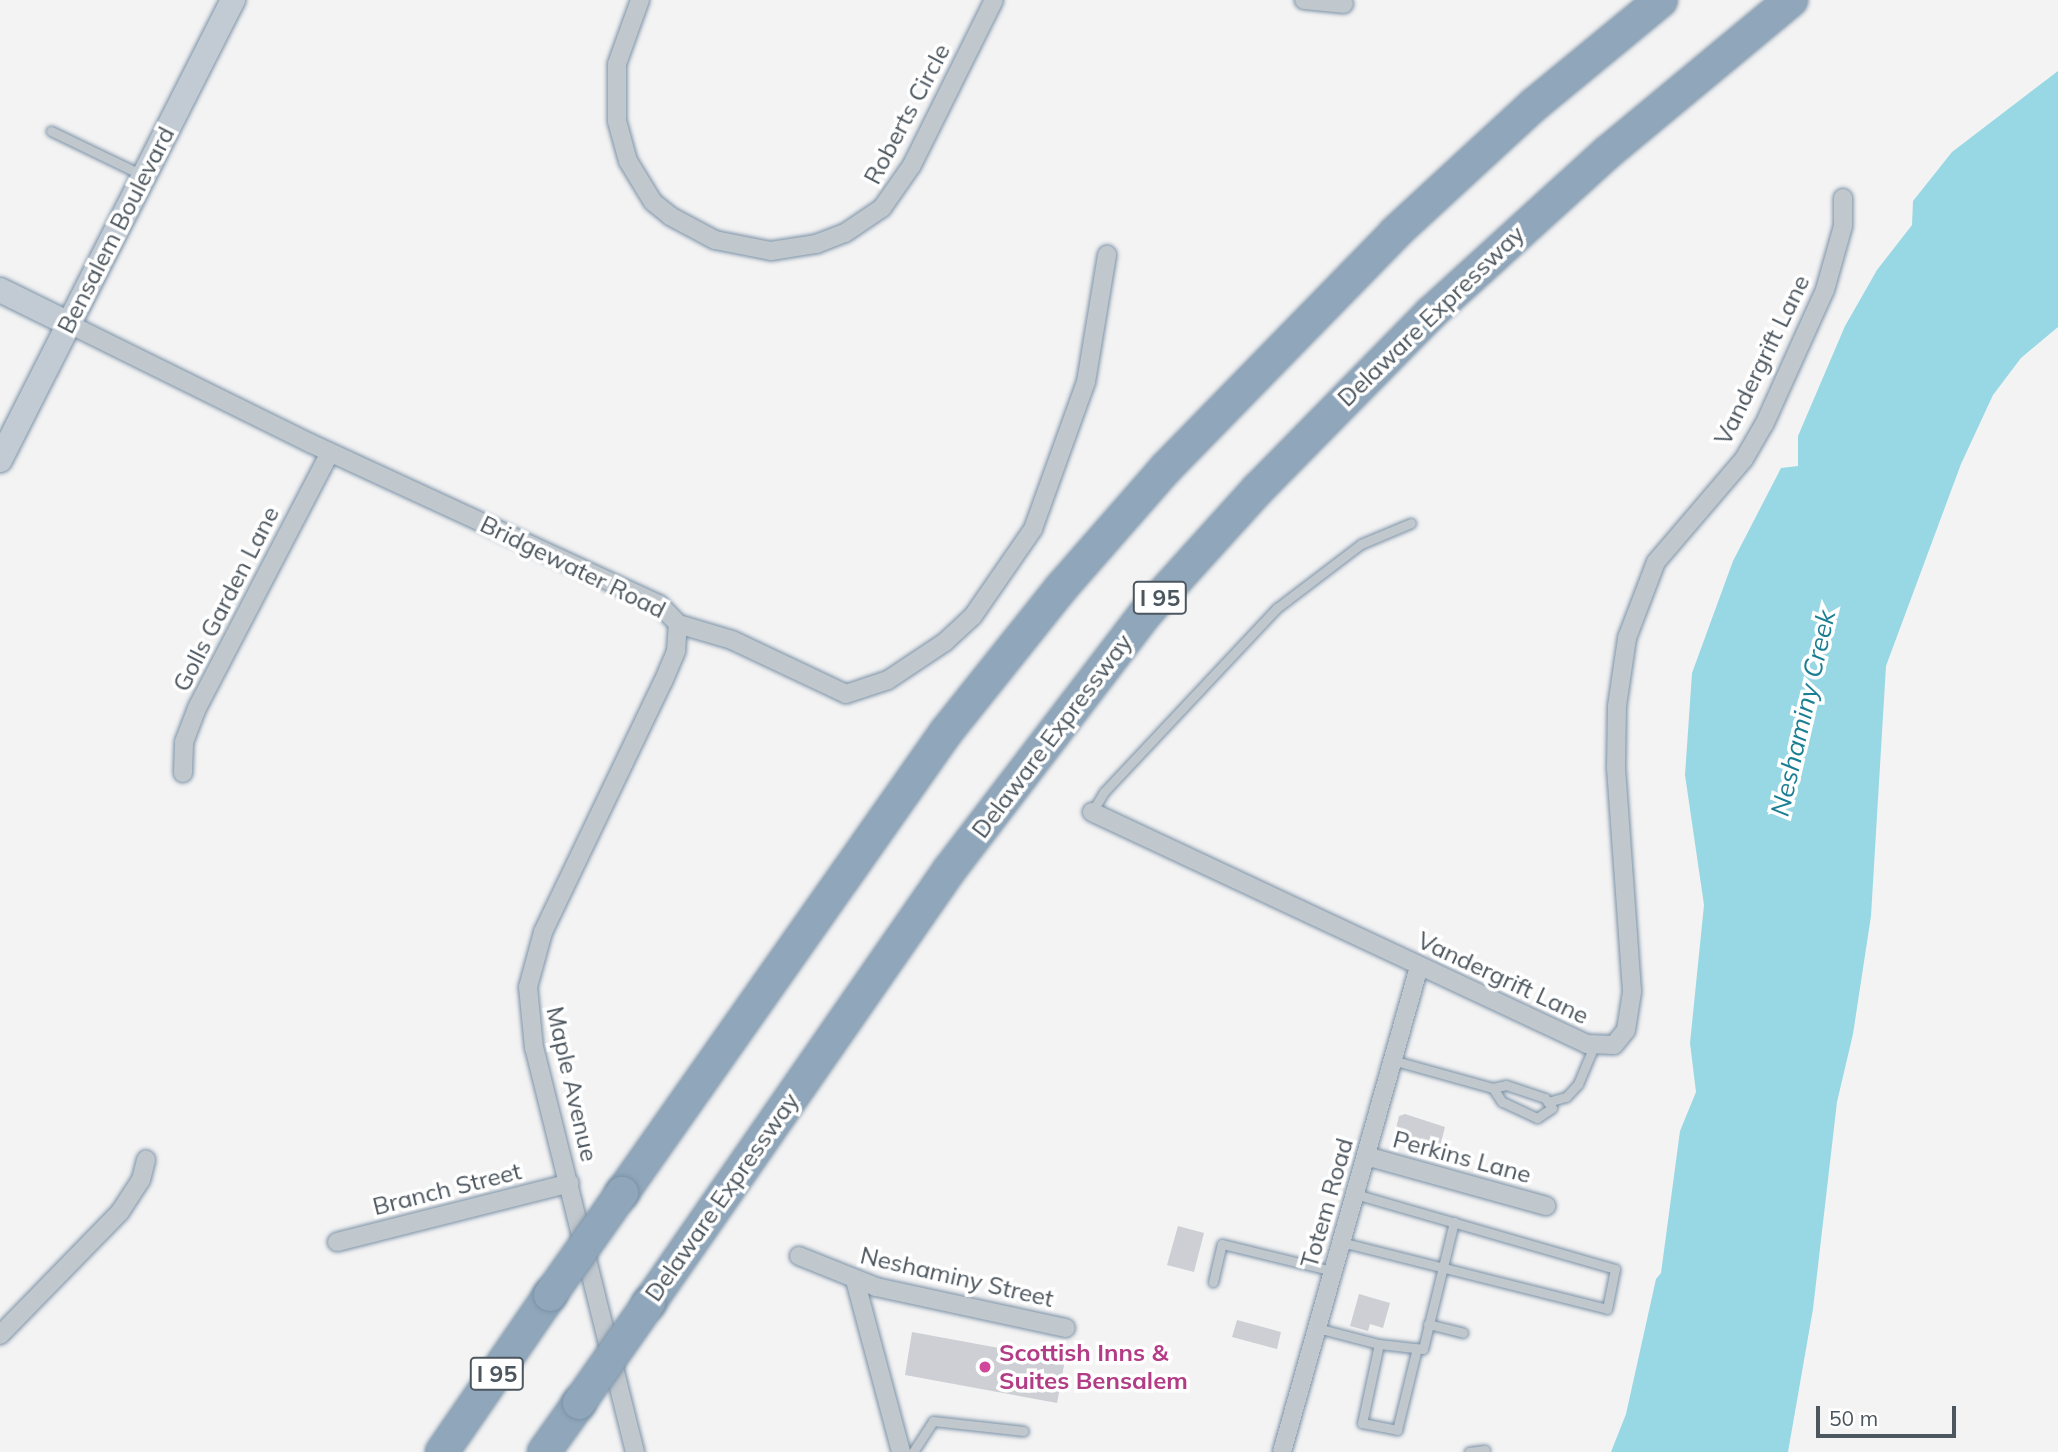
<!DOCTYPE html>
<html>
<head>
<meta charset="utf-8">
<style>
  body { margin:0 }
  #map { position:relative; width:2058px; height:1452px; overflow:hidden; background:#f4f3f3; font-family:Mulish,sans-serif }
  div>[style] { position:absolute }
  .water>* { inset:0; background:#98d8e4 }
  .building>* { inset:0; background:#cdcfd4 }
  .roads { filter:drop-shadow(0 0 2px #7b92a7) drop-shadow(0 0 2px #7b92a7) }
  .lane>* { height:9px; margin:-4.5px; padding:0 4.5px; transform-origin:4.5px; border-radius:4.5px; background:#c0c7cd }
  .street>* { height:18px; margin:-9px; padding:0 9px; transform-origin:9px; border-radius:9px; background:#c0c7cd }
  .secondary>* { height:24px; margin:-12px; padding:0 12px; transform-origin:12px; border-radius:12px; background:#c2cbd3 }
  .highway>* { height:32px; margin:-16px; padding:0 16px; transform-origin:16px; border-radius:16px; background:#90a7bb }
  .bridges { filter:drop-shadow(0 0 2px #7b92a7) drop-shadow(0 0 2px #7b92a7) }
  .highway-bridge>* { height:32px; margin:-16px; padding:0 16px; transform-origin:16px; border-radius:16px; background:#90a7bb }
  .dots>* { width:19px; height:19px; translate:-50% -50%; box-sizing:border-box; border:4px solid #fff; border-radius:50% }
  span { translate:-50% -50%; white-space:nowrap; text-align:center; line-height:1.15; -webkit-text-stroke:7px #fff; paint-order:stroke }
  .shield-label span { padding:2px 5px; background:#fff; border:2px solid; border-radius:5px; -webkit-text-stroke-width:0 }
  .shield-label { font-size:23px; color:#4c565e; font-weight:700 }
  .street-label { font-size:24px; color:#4c565e }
  .hotel-label { font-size:24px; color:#b23c85; font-weight:700 }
  .left { translate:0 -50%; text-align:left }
  .water-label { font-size:26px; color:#1b7f93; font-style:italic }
  .scale { position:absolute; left:1816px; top:1406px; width:140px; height:32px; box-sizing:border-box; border:4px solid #4c565e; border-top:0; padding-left:9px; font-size:21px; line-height:24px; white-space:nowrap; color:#4c565e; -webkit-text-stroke:5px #fff; paint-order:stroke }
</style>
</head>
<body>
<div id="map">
  <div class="water">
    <div style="clip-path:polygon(2058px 71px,2058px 327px,2021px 358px,1993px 395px,1961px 464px,1886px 666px,1871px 916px,1853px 1034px,1837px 1102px,1813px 1309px,1788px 1452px,1611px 1452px,1626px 1414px,1656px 1279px,1661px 1273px,1680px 1131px,1696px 1092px,1690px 1043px,1704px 905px,1685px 775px,1692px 673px,1733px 561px,1781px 468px,1798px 466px,1798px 436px,1845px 326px,1877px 270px,1912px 225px,1913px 201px,1952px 152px)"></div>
  </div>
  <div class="building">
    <div style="clip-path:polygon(1405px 1114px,1445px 1127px,1438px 1154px,1393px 1141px,1399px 1116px)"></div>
    <div style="clip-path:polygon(1178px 1226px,1204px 1233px,1194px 1272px,1167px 1265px)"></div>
    <div style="clip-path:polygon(1359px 1294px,1390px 1303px,1383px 1328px,1370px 1324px,1368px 1331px,1350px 1326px)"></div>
    <div style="clip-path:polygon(1237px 1320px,1281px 1332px,1277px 1349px,1232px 1337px)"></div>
    <div style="clip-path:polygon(912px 1332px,1065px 1360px,1057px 1403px,905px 1375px)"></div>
  </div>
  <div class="roads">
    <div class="lane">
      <div style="left:51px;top:131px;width:101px;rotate:25.8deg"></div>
      <div style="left:1092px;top:812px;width:23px;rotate:-59deg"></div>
      <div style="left:1104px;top:792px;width:253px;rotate:-46.8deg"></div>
      <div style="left:1277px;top:608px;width:106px;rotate:-37.3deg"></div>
      <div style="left:1361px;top:544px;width:54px;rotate:-22.8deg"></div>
      <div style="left:1392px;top:1060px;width:105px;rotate:15.5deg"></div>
      <div style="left:1493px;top:1088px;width:13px;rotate:-13deg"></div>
      <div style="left:1506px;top:1085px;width:41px;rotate:18.4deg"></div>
      <div style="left:1545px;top:1098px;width:12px;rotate:55deg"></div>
      <div style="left:1552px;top:1108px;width:18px;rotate:146deg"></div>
      <div style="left:1537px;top:1118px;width:38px;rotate:-155deg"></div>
      <div style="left:1502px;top:1102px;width:17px;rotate:-123deg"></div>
      <div style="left:1548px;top:1102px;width:19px;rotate:-16deg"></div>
      <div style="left:1566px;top:1097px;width:18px;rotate:-47deg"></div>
      <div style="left:1578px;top:1084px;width:41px;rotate:-67.2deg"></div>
      <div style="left:1341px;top:1242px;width:274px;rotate:14.1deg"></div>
      <div style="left:1607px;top:1309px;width:41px;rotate:-78.7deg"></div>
      <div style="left:1615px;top:1269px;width:271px;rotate:-163.9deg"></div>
      <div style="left:1213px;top:1282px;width:39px;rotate:-77deg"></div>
      <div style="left:1222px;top:1244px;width:114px;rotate:13.7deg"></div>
      <div style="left:1428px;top:1324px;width:36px;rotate:14deg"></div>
      <div style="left:1317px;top:1328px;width:64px;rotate:14.5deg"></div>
      <div style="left:1379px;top:1344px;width:44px;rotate:6.5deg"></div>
      <div style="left:1423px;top:1349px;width:131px;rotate:-76.3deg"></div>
      <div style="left:1379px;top:1344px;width:81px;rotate:102.1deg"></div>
      <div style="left:1362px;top:1423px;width:36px;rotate:11deg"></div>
      <div style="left:1397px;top:1430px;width:84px;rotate:-76.3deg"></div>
      <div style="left:913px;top:1452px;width:37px;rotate:-57deg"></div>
      <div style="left:933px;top:1421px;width:91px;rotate:6.3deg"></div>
      <div style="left:1469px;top:1452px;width:16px;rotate:-7deg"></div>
    </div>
    <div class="street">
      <div style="left:640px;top:0;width:68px;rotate:109.8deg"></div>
      <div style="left:617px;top:64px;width:57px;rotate:90deg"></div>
      <div style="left:617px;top:121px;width:41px;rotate:74.6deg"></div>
      <div style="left:628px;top:161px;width:48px;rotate:58.6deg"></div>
      <div style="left:653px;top:202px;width:22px;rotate:39deg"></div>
      <div style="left:670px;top:216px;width:51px;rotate:28.1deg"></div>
      <div style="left:715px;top:240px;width:57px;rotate:11.1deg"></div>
      <div style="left:771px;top:251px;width:46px;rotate:-8.8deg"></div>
      <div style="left:816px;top:244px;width:31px;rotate:-21deg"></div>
      <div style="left:845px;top:233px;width:45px;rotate:-34deg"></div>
      <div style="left:882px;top:208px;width:52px;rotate:-55.1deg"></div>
      <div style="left:912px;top:165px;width:184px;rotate:-63.6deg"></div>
      <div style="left:1304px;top:0;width:40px;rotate:5.7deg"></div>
      <div style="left:69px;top:324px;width:269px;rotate:26.3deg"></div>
      <div style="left:310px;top:443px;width:384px;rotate:24.8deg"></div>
      <div style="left:659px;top:604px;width:28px;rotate:46deg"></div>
      <div style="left:678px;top:624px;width:56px;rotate:16.5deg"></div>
      <div style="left:732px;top:640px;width:126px;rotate:25.3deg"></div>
      <div style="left:846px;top:694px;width:44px;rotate:-18.4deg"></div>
      <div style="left:888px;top:680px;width:69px;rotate:-33.7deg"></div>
      <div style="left:945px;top:642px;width:38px;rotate:-43deg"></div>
      <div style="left:973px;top:616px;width:106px;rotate:-55.4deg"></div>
      <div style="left:1033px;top:529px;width:156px;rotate:-70.2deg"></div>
      <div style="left:1086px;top:382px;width:129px;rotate:-80.6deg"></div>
      <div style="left:183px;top:773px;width:31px;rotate:-88deg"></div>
      <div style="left:184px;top:742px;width:36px;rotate:-69deg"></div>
      <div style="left:197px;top:708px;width:288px;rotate:-62.5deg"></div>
      <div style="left:1092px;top:812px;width:547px;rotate:25.11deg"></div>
      <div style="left:1587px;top:1044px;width:27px;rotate:2deg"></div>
      <div style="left:1614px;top:1045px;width:19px;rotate:-51deg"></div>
      <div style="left:1626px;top:1030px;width:39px;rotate:-81deg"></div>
      <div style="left:1632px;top:991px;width:224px;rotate:-94.1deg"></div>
      <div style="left:1616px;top:768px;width:62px;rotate:-89.1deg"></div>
      <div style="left:1617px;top:706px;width:69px;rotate:-81.6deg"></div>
      <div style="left:1627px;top:638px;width:81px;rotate:-69.1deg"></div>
      <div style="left:1656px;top:562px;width:135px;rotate:-49.5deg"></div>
      <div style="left:1744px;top:459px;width:39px;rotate:-60deg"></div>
      <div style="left:1764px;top:425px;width:148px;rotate:-65.7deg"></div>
      <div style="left:1825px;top:290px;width:66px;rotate:-74.3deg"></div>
      <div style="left:1843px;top:226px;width:28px;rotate:-90deg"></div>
      <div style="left:1366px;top:1156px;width:187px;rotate:15.5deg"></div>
      <div style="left:337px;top:1242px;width:240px;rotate:-14.2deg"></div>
      <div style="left:799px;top:1256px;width:83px;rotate:21.9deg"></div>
      <div style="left:876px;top:1287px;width:194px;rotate:12.2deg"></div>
      <div style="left:855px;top:1280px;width:178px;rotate:75deg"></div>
      <div style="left:0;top:1335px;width:172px;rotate:-45.7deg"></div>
      <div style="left:120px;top:1212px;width:38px;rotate:-57deg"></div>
      <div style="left:141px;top:1180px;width:21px;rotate:-76deg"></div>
      <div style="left:635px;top:1452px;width:416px;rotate:-104deg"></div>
      <div style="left:534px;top:1048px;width:61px;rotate:-95.6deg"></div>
      <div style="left:528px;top:987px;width:57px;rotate:-74.7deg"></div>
      <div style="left:543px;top:932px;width:277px;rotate:-64.4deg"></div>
      <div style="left:663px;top:682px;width:34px;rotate:-67deg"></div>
      <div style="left:676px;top:651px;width:27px;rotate:-86deg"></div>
      <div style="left:1282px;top:1452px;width:504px;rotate:-74.23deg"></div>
    </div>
    <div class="secondary">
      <div style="left:0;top:290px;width:77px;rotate:26.2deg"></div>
      <div style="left:0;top:460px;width:516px;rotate:-63.14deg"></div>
    </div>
    <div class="highway">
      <div style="left:622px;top:1193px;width:563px;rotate:-54.9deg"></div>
      <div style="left:946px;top:732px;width:184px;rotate:-51.4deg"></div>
      <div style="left:1061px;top:588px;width:159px;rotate:-48.8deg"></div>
      <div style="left:1166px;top:468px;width:328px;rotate:-45.7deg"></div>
      <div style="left:1395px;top:233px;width:190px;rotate:-42.7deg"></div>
      <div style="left:1535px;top:104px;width:163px;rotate:-39.5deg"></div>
      <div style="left:649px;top:1303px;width:528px;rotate:-55.26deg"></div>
      <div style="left:950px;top:869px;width:321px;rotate:-52.6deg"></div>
      <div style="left:1145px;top:614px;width:169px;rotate:-47.9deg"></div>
      <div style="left:1258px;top:489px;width:247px;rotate:-45.5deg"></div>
      <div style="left:1431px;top:313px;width:239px;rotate:-42.3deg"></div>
      <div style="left:1608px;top:152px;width:238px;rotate:-39.7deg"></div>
      <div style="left:442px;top:1452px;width:191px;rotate:-55.5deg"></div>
      <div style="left:544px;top:1452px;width:60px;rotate:-54.5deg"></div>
    </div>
  </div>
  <div class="bridges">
    <div class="highway-bridge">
      <div style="left:550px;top:1295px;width:125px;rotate:-54.8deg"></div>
      <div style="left:579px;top:1403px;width:122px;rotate:-55deg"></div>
    </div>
  </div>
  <div class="dots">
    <div style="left:985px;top:1367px;background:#d1479c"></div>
  </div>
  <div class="shield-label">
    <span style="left:1160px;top:598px">I 95</span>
    <span style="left:497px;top:1374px">I 95</span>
  </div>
  <div class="street-label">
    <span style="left:907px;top:114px;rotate:-62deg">Roberts Circle</span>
    <span style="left:116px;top:230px;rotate:-63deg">Bensalem Boulevard</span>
    <span style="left:1431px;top:316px;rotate:-44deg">Delaware Expressway</span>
    <span style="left:1762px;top:360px;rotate:-64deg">Vandergrift Lane</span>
    <span style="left:573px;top:567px;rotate:26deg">Bridgewater Road</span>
    <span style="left:226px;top:599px;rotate:-63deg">Golls Garden Lane</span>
    <span style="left:1052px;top:736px;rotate:-53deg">Delaware Expressway</span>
    <span style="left:1503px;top:978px;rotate:25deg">Vandergrift Lane</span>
    <span style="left:572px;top:1084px;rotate:77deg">Maple Avenue</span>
    <span style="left:1462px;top:1157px;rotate:15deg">Perkins Lane</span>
    <span style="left:447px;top:1189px;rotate:-14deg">Branch Street</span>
    <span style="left:722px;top:1197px;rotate:-55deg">Delaware Expressway</span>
    <span style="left:1327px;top:1203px;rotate:-74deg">Totem Road</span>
    <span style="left:957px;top:1277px;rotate:13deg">Neshaminy Street</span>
  </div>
  <div class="hotel-label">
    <span class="left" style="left:999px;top:1367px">Scottish Inns &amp;<br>Suites Bensalem</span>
  </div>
  <div class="water-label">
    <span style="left:1803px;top:713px;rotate:-77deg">Neshaminy Creek</span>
  </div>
  <div class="scale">50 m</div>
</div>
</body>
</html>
